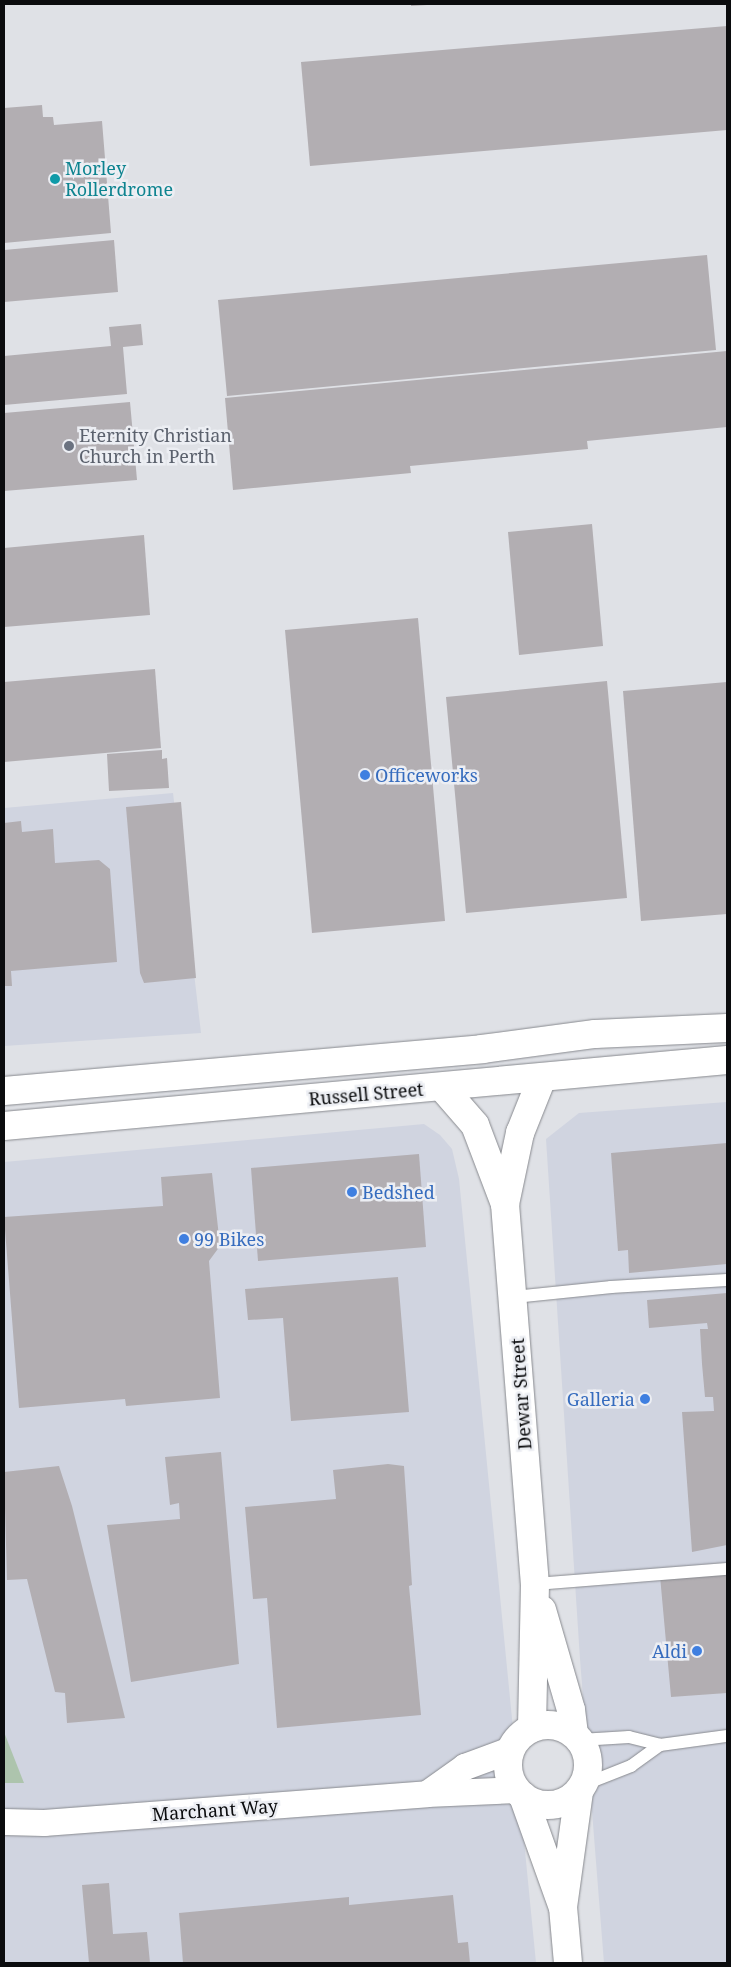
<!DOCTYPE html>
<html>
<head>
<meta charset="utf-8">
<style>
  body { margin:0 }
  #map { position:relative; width:731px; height:1967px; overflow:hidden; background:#dfe1e6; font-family:"Noto Serif",serif }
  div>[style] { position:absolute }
  .built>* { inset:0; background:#d0d4e0 }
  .green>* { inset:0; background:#adc4ad }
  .building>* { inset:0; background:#b2aeb2 }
  .roads { filter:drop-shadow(0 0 1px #888a8f) drop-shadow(0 0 1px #888a8f) }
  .lane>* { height:12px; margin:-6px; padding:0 6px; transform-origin:6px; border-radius:6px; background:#fff }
  .street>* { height:26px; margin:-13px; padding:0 13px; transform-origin:13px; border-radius:13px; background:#fff }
  .secondary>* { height:28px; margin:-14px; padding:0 14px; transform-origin:14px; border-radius:14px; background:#fff }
  .secondary>.ring { margin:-14px; padding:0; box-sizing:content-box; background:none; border:28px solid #fff; border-radius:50% }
  .primary>* { height:28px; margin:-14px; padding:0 14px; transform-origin:14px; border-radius:14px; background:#fff }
  .dots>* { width:14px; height:14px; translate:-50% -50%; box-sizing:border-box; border:2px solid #eceef3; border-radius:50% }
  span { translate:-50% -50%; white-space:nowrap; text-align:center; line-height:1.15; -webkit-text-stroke:5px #eceef3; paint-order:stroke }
  .culture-label { font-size:18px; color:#0d838f }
  .left { translate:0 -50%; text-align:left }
  .worship-label { font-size:18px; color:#5b616d }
  .shop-label { font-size:18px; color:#366cbe }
  .right { translate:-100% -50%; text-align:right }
  .street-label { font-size:18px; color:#0b0c0e }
  .frame { position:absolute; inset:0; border:5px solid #0b0c0e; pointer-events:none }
</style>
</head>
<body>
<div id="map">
  <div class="built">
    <div style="clip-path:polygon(173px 793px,201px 1033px,4px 1046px,4px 808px)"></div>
    <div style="clip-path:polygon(727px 1102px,727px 1963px,604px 1963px,580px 1659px,546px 1139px,579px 1113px)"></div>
    <div style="clip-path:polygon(424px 1124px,440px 1135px,452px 1149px,459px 1179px,536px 1963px,4px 1963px,4px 1162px)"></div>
  </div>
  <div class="green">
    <div style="clip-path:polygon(4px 1732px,24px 1783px,4px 1783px)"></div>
  </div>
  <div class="building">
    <div style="clip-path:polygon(411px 4px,426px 4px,427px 5px,411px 6px)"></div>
    <div style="clip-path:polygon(727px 26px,727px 130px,310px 166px,301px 62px)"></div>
    <div style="clip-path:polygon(42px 105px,43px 117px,53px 117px,54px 125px,102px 121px,111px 233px,4px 243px,4px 108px)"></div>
    <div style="clip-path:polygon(114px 240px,118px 292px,4px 302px,4px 250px)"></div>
    <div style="clip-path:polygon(707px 255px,716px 350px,227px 396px,218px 300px)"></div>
    <div style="clip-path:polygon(141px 324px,143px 345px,123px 347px,127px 394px,4px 405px,4px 356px,111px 346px,109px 327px)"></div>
    <div style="clip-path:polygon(727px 351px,727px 427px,587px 441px,588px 449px,410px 466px,411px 473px,233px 490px,225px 398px)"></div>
    <div style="clip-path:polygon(130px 402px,137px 480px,4px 491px,4px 413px)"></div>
    <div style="clip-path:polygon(592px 524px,603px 646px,519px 655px,508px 532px)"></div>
    <div style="clip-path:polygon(144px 535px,150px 615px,4px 627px,4px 548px)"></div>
    <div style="clip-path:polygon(418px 618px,445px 921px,312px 933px,285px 630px)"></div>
    <div style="clip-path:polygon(155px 669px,161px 748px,4px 762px,4px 682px)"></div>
    <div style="clip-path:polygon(607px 681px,627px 898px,466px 913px,446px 697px)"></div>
    <div style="clip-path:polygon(727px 682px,727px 914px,641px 921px,623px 691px)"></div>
    <div style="clip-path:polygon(162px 750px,162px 759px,167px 758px,169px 788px,109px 791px,107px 754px)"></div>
    <div style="clip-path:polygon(181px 802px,196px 978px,144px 983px,140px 973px,126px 807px)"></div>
    <div style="clip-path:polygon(21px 821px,22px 832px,53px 829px,55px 863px,99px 860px,110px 869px,117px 962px,11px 971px,12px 986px,4px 986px,4px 823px)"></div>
    <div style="clip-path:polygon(727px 1143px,727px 1264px,629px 1273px,628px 1250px,618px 1251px,611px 1153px)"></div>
    <div style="clip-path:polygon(419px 1154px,426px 1247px,258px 1261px,251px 1168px)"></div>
    <div style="clip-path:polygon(212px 1173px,220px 1246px,209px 1261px,220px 1398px,126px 1406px,125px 1399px,19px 1408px,4px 1217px,163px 1206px,161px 1177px)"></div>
    <div style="clip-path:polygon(398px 1277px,409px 1412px,291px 1421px,283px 1318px,248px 1320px,245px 1289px)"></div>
    <div style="clip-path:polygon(727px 1293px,727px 1545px,692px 1552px,682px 1412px,714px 1411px,713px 1397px,705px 1397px,702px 1364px,700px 1329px,708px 1329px,707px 1323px,649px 1328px,647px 1300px)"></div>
    <div style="clip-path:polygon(221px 1452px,239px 1664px,131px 1682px,107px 1525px,180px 1519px,179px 1503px,170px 1505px,165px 1457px)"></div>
    <div style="clip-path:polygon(388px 1464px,404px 1466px,412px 1585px,409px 1586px,421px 1715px,277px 1728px,267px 1598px,253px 1599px,245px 1507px,336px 1499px,333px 1470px)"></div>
    <div style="clip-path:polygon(59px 1466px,72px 1506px,125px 1718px,67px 1723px,65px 1693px,55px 1692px,27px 1579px,7px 1580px,4px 1472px)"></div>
    <div style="clip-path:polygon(727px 1570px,727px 1693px,671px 1697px,660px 1576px)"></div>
    <div style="clip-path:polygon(109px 1883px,113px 1934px,147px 1932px,150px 1963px,89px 1963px,82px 1885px)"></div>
    <div style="clip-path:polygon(453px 1895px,458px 1943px,468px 1942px,470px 1963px,183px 1963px,179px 1913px,349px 1897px,349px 1905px)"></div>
  </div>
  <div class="roads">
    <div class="lane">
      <div style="left:514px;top:1297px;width:98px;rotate:-5.9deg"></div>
      <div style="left:611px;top:1287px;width:116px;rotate:-3.5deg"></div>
      <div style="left:535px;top:1584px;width:193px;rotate:-4.5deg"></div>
      <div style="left:580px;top:1740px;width:49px;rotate:-3.5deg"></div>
      <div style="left:629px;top:1737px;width:32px;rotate:14deg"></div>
      <div style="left:660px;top:1745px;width:68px;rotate:-7.7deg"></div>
      <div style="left:583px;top:1785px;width:52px;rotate:-21.6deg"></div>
      <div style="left:631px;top:1766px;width:36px;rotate:-36deg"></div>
    </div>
    <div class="street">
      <div style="left:427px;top:1794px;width:47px;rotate:-35.4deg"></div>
      <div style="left:465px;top:1767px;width:49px;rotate:-20.3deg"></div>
      <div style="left:4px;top:1822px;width:40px;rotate:1.4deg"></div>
      <div style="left:44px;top:1823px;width:384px;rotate:-4.3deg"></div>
      <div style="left:427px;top:1794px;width:90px;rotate:-2.5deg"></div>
    </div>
    <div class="secondary">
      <div style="left:442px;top:1087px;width:50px;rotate:49deg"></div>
      <div style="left:475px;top:1125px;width:85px;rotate:69.2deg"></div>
      <div style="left:505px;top:1204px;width:381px;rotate:85.5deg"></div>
      <div style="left:535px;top:1584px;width:144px;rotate:91.2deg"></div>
      <div style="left:505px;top:1204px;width:73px;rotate:-78.1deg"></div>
      <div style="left:520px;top:1133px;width:59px;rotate:-68.2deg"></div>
      <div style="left:542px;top:1610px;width:104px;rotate:73.8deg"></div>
      <div style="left:571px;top:1710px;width:23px;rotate:83deg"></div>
      <div class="ring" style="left:508px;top:1725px;width:52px;height:52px"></div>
      <div style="left:523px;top:1796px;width:116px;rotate:70.3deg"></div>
      <div style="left:568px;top:1963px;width:56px;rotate:-95.1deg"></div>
      <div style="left:563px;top:1907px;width:117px;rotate:-82.1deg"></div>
    </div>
    <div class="primary">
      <div style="left:4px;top:1091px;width:480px;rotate:-5deg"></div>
      <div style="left:482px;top:1049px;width:114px;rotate:-7.6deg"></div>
      <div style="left:595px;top:1034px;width:132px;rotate:-2.6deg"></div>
      <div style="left:4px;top:1126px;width:726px;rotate:-5.22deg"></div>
    </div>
  </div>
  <div class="dots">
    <div style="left:55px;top:179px;background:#0f9aa8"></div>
    <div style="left:69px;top:446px;background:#6b7280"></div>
    <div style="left:365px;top:775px;background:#3f7fe0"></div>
    <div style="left:352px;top:1192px;background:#3f7fe0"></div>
    <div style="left:184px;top:1239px;background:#3f7fe0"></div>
    <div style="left:645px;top:1399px;background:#3f7fe0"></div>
    <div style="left:697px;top:1651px;background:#3f7fe0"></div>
  </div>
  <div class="culture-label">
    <span class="left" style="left:65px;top:179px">Morley<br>Rollerdrome</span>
  </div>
  <div class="worship-label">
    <span class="left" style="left:79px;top:446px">Eternity Christian<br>Church in Perth</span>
  </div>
  <div class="shop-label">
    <span class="left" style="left:375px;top:775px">Officeworks</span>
    <span class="left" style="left:362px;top:1192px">Bedshed</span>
    <span class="left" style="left:194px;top:1239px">99 Bikes</span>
    <span class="right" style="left:635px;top:1399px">Galleria</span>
    <span class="right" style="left:687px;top:1651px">Aldi</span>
  </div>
  <div class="street-label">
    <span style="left:366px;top:1094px;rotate:-5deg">Russell Street</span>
    <span style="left:521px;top:1394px;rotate:-94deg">Dewar Street</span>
    <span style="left:215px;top:1810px;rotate:-4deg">Marchant Way</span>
  </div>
  <div class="frame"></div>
</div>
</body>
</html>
